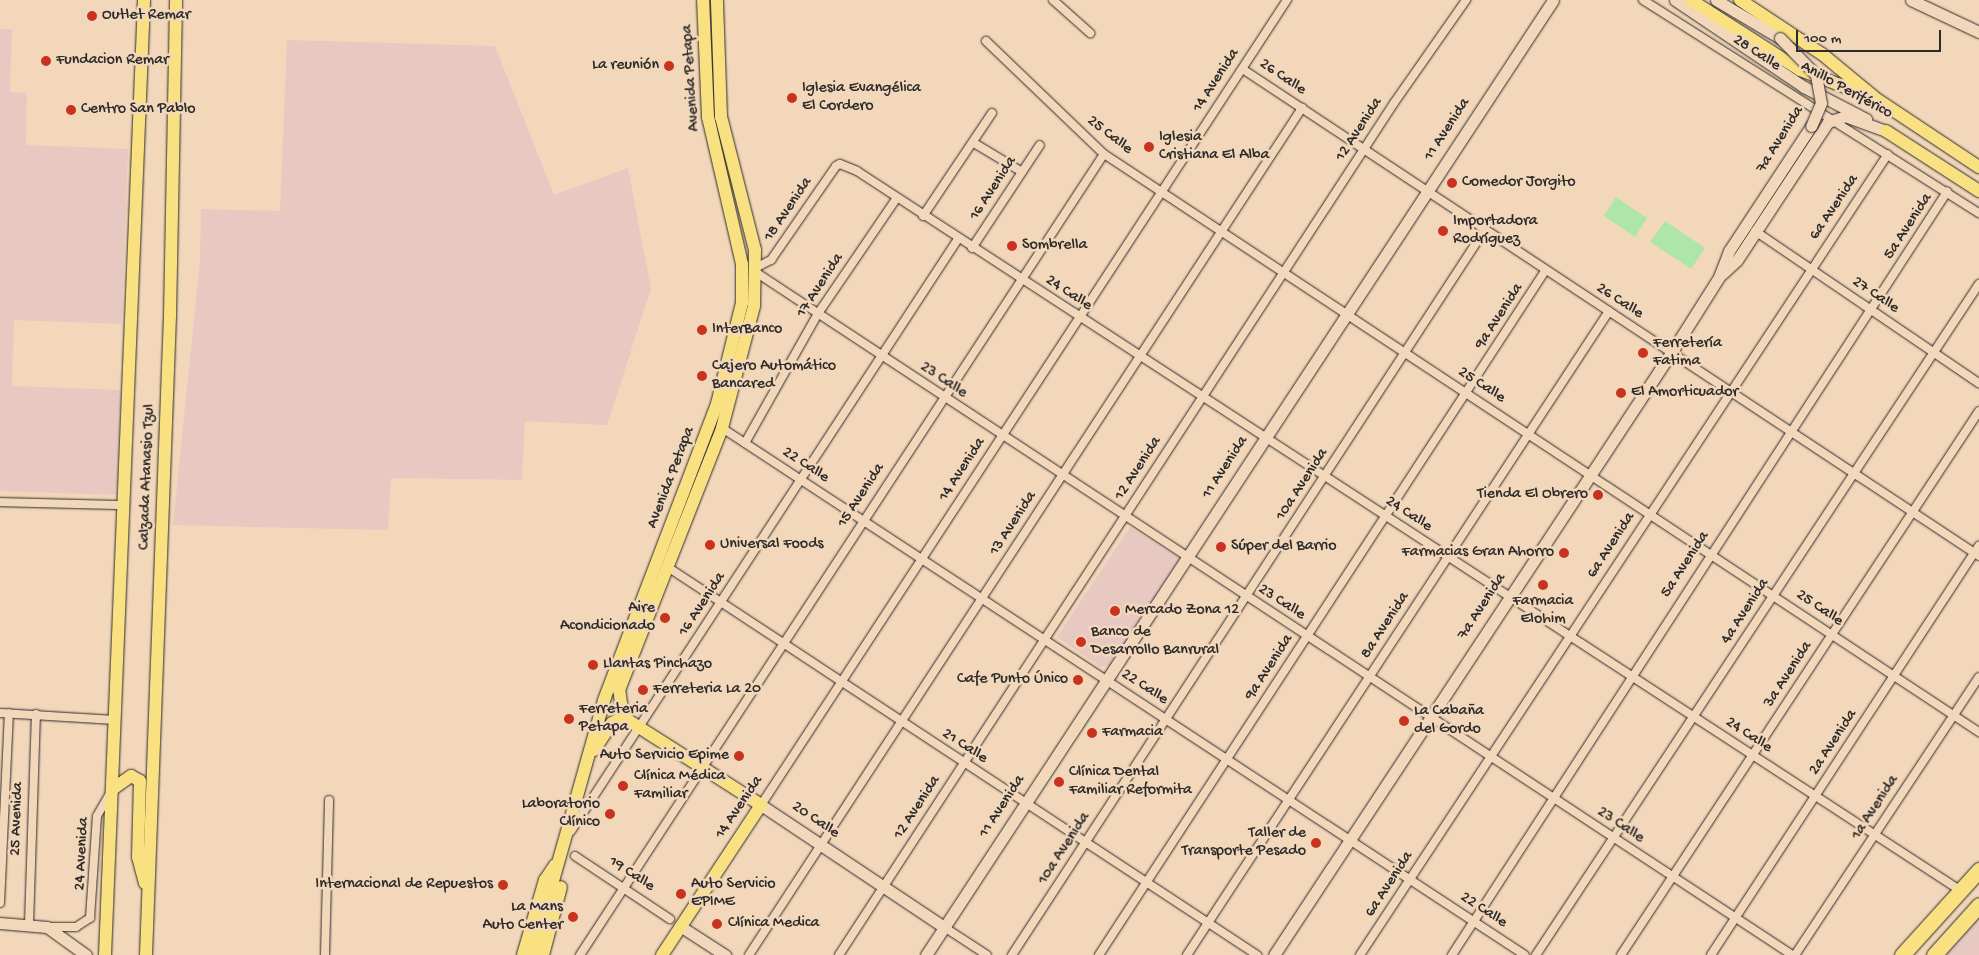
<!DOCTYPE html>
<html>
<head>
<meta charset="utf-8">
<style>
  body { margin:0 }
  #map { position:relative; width:1979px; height:955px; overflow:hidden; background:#f3d7ba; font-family:"Gochi Hand",sans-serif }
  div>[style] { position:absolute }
  .built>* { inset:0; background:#e7c9c1 }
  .green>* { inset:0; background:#aee5a8 }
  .roads { filter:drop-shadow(0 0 1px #2b2b2b) drop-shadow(0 0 1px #2b2b2b) }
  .street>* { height:8px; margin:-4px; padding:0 4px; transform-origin:4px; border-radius:4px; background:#f3d7ba }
  .secondary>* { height:11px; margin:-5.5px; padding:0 5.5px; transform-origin:5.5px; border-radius:5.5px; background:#f3d7ba }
  .primary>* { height:12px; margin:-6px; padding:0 6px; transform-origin:6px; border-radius:6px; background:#f9e181 }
  .highway>* { height:15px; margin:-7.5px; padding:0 7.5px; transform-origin:7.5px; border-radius:7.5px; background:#f9e181 }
  .bridges { filter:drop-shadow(0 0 1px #2b2b2b) drop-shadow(0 0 1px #2b2b2b) }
  .secondary-bridge>* { height:11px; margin:-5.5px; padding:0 5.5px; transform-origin:5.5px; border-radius:5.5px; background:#f3d7ba }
  .dots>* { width:14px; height:14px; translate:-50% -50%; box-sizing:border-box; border:2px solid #f3d7ba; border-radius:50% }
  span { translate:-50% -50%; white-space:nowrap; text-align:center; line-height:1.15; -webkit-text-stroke:5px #f3d7ba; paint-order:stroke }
  .poi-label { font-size:16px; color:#2b2b2b }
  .left { translate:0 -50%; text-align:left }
  .right { translate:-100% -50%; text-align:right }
  .street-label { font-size:16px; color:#2b2b2b }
  .scale { position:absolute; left:1796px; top:30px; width:145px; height:22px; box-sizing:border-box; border:2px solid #2b2b2b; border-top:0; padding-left:6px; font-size:15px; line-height:18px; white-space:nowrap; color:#2b2b2b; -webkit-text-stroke:4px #f3d7ba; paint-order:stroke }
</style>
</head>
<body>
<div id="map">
  <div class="built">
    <div style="clip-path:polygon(0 29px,12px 29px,10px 92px,27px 93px,26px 145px,128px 149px,122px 324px,14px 320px,12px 386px,121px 390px,117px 495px,0 491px)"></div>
    <div style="clip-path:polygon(287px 40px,495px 46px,554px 195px,628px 168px,651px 289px,607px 425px,525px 421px,522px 480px,391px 478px,388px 530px,173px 525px,200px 260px,201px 209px,280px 211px)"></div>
    <div style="clip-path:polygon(1130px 527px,1181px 559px,1110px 665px,1101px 667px,1057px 637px)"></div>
    <div style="clip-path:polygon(1979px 913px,1979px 955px,1943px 955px)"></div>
  </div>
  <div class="green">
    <div style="clip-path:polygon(1616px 197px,1647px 218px,1635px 237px,1604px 216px)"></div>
    <div style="clip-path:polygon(1665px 221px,1705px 248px,1691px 269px,1650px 242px)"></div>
  </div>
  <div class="roads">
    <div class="street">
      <div style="left:1053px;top:0;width:50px;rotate:41.7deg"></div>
      <div style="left:1643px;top:0;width:398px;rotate:32.4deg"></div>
      <div style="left:986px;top:41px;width:163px;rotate:43.8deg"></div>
      <div style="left:1104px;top:154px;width:1049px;rotate:33.45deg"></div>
      <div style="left:1244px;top:70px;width:881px;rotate:33.47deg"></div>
      <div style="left:974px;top:143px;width:56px;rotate:31.1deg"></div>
      <div style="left:923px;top:216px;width:124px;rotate:-56.2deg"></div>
      <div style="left:1755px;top:231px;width:271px;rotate:34.2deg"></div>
      <div style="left:972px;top:248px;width:123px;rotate:-56.6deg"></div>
      <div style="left:757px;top:267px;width:16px;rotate:-27deg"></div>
      <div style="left:771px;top:260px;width:114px;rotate:-55.3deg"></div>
      <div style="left:836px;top:166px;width:4px;rotate:-27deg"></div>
      <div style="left:840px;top:164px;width:18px;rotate:22deg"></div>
      <div style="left:857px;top:171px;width:1318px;rotate:33.11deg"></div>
      <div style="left:757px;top:273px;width:1239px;rotate:33.38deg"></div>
      <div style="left:722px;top:428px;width:960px;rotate:33.28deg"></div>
      <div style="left:745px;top:443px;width:147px;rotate:-60.6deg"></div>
      <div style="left:817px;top:315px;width:140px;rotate:-55.7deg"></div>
      <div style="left:0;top:502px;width:124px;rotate:1.4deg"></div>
      <div style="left:666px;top:566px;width:708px;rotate:33.35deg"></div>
      <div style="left:0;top:713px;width:115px;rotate:3.5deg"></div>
      <div style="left:761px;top:805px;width:962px;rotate:-56.84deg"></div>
      <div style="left:571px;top:831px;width:707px;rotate:-56.83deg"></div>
      <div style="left:575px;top:856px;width:114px;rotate:33.6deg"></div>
      <div style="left:0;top:903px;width:190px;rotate:-87.3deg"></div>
      <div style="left:29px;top:924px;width:210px;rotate:-88.1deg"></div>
      <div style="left:48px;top:927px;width:28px"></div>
      <div style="left:76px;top:927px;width:17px;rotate:-33deg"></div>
      <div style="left:90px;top:918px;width:102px;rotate:-86.1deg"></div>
      <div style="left:97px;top:816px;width:28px;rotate:-60deg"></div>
      <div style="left:944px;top:927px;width:51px;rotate:33.1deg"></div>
      <div style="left:325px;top:955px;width:155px;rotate:-88.5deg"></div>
      <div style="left:580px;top:955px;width:957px;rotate:-56.81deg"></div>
      <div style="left:749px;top:955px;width:1012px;rotate:-56.86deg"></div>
      <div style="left:839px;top:955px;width:1017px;rotate:-56.92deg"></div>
      <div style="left:1394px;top:103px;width:126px;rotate:-55deg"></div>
      <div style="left:1012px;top:955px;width:864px;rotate:-56.9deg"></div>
      <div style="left:1099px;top:955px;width:817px;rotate:-56.89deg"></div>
      <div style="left:1187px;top:955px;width:770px;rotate:-56.76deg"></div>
      <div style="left:1360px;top:955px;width:959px;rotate:-56.61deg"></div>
      <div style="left:1452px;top:955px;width:910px;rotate:-57.03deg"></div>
      <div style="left:1536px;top:955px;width:804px;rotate:-56.57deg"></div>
      <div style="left:1621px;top:955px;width:651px;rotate:-56.65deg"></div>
      <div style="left:1711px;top:955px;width:489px;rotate:-56.8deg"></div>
      <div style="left:1795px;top:955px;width:333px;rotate:-56.5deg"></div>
    </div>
    <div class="secondary">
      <div style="left:1675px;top:0;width:156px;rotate:34deg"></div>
      <div style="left:1804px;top:87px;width:70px;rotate:27.3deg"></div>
      <div style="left:1716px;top:0;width:74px;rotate:30.7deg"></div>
      <div style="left:1911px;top:0;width:75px;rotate:25.2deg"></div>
      <div style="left:1722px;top:274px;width:21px;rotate:-43deg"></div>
      <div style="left:1737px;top:260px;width:165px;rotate:-56.6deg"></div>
      <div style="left:1828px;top:122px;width:18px;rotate:-19deg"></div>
      <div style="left:1845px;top:116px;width:44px;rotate:20.1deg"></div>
      <div style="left:761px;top:805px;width:220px;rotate:33.7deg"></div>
      <div style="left:0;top:923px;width:47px;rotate:4.9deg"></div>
      <div style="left:47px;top:927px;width:48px;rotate:35.7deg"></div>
      <div style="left:680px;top:926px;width:54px;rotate:32.8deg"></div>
      <div style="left:926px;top:955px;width:1142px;rotate:-56.71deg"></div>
      <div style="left:1274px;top:955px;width:721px;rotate:-56.6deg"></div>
      <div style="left:1671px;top:353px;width:90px;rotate:-57.7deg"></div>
      <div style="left:1719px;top:277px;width:28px;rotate:-69deg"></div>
      <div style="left:1729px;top:251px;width:149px;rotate:-56.7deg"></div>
    </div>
    <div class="primary">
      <div style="left:1691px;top:0;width:130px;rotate:32.7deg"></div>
      <div style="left:1800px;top:70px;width:80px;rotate:20.5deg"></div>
      <div style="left:1875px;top:98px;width:125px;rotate:33.6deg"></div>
      <div style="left:1740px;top:0;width:98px;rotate:33.4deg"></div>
      <div style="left:1822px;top:54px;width:67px;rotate:39.6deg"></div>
      <div style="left:1886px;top:131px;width:111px;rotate:32.8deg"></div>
      <div style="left:623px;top:717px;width:27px;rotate:-98deg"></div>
      <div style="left:619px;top:690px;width:282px;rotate:-68.5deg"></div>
      <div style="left:722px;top:428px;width:126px;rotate:-75.3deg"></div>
      <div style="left:754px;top:306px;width:56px;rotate:-89deg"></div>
      <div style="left:755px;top:250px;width:137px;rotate:-104.3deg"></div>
      <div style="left:721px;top:117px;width:117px;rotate:-92deg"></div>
      <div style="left:623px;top:717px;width:164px;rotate:32.5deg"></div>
      <div style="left:761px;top:805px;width:180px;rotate:123.4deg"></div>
      <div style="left:594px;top:750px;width:32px;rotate:-56deg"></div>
      <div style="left:612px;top:723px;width:13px;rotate:-29deg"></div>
      <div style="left:114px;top:788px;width:21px;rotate:-35deg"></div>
      <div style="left:131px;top:776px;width:10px;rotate:29deg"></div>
      <div style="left:140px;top:781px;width:76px;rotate:91.5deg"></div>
      <div style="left:138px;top:857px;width:27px;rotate:75deg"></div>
      <div style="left:105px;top:955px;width:956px;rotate:-87.66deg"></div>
      <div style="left:146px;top:955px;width:639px;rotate:-87.85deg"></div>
      <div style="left:170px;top:316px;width:316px;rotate:-88.9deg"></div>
      <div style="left:523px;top:955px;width:78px;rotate:-73.7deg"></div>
      <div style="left:545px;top:880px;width:18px;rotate:-56deg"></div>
      <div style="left:532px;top:955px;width:265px;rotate:-74.2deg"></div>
      <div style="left:604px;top:700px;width:317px;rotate:-69.1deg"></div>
      <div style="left:717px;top:404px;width:104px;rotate:-76.1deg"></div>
      <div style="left:742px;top:303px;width:39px;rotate:-90deg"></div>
      <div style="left:742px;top:264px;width:151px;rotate:-103deg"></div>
      <div style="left:708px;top:117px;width:117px;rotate:-92.4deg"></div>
      <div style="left:543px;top:955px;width:70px;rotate:-75.2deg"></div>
    </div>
    <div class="highway">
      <div style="left:1902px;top:955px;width:115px;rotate:-47.8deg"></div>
      <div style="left:1934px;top:955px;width:67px;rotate:-48deg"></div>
    </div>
  </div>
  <div class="bridges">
    <div class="secondary-bridge">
      <div style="left:1780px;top:38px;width:52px;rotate:45.8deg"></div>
      <div style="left:1816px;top:75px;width:28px;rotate:80deg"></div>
      <div style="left:1821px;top:103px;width:25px;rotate:113deg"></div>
    </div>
  </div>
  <div class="dots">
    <div style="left:92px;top:16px;background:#c8321e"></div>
    <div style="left:46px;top:61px;background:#c8321e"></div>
    <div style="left:669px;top:66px;background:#c8321e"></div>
    <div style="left:792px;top:98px;background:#c8321e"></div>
    <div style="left:71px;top:110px;background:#c8321e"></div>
    <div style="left:1149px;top:147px;background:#c8321e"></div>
    <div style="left:1452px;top:183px;background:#c8321e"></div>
    <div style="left:1443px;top:231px;background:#c8321e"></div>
    <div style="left:1012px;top:246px;background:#c8321e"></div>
    <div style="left:702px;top:330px;background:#c8321e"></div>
    <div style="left:1643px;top:353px;background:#c8321e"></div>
    <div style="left:702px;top:376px;background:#c8321e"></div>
    <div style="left:1621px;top:393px;background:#c8321e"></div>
    <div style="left:1598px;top:495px;background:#c8321e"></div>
    <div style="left:710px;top:545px;background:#c8321e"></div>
    <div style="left:1221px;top:547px;background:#c8321e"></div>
    <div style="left:1564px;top:553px;background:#c8321e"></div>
    <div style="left:1543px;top:585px;background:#c8321e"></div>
    <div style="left:1115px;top:611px;background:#c8321e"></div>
    <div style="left:665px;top:618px;background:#c8321e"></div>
    <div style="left:1081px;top:642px;background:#c8321e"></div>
    <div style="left:593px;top:665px;background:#c8321e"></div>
    <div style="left:1078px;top:680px;background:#c8321e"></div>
    <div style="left:643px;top:690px;background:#c8321e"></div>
    <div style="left:569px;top:719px;background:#c8321e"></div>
    <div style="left:1404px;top:721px;background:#c8321e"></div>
    <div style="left:1092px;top:733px;background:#c8321e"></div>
    <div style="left:739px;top:756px;background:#c8321e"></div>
    <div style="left:1059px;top:782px;background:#c8321e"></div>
    <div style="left:623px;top:786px;background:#c8321e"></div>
    <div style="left:610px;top:814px;background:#c8321e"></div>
    <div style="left:1316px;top:843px;background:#c8321e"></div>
    <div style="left:503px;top:885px;background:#c8321e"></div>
    <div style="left:681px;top:894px;background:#c8321e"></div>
    <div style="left:573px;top:917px;background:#c8321e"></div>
    <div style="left:717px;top:924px;background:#c8321e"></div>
  </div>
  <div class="poi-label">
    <span class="left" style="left:102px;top:16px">Outlet Remar</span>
    <span class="left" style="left:56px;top:61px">Fundacion Remar</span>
    <span class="right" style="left:659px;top:66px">La reunión</span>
    <span class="left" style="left:802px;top:98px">Iglesia Evangélica<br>El Cordero</span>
    <span class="left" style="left:81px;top:110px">Centro San Pablo</span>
    <span class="left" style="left:1159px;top:147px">Iglesia<br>Cristiana El Alba</span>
    <span class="left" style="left:1462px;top:183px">Comedor Jorgito</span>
    <span class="left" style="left:1453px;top:231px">Importadora<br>Rodríguez</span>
    <span class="left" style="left:1022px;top:246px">Sombrella</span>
    <span class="left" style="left:712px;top:330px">InterBanco</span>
    <span class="left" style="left:1653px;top:353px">Ferretería<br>Fatima</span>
    <span class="left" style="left:712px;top:376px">Cajero Automático<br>Bancared</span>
    <span class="left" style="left:1631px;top:393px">El Amorticuador</span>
    <span class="right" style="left:1588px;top:495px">Tienda El Obrero</span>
    <span class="left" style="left:720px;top:545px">Universal Foods</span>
    <span class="left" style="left:1231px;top:547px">Súper del Barrio</span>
    <span class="right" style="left:1554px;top:553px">Farmacias Gran Ahorro</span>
    <span style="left:1543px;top:611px">Farmacia<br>Elohim</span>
    <span class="right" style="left:655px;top:618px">Aire<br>Acondicionado</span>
    <span class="left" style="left:1125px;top:611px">Mercado Zona 12</span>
    <span class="left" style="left:1091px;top:642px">Banco de<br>Desarrollo Banrural</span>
    <span class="left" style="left:603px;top:665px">Llantas Pinchazo</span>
    <span class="right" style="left:1068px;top:680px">Cafe Punto Único</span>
    <span class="left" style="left:653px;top:690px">Ferreteria La 20</span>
    <span class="left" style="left:579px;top:719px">Ferreteria<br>Petapa</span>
    <span class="left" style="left:1414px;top:721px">La Cabaña<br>del Gordo</span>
    <span class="left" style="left:1102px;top:733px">Farmacia</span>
    <span class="right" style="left:729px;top:756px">Auto Servicio Epime</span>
    <span class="left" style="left:1069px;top:782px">Clínica Dental<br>Familiar Reformita</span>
    <span class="left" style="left:634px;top:786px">Clínica Médica<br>Familiar</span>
    <span class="right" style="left:600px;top:814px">Laboratorio<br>Clínico</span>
    <span class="right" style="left:1306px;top:843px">Taller de<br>Transporte Pesado</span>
    <span class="right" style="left:493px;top:885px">Internacional de Repuestos</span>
    <span class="left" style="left:691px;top:894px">Auto Servicio<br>EPIME</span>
    <span class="right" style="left:563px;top:917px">La Mans<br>Auto Center</span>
    <span class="left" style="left:728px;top:924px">Clínica Medica</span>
  </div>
  <div class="street-label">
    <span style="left:1756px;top:54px;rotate:33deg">28 Calle</span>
    <span style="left:692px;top:78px;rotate:-94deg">Avenida Petapa</span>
    <span style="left:1282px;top:78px;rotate:34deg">26 Calle</span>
    <span style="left:1217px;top:81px;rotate:-57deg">14 Avenida</span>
    <span style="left:1846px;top:91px;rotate:29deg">Anillo Periférico</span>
    <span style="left:1360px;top:130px;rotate:-57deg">12 Avenida</span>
    <span style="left:1448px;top:130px;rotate:-57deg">11 Avenida</span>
    <span style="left:1109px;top:136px;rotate:38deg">25 Calle</span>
    <span style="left:1781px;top:140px;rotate:-58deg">7a Avenida</span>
    <span style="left:994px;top:189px;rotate:-57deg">16 Avenida</span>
    <span style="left:1835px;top:208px;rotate:-56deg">6a Avenida</span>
    <span style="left:789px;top:210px;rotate:-56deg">18 Avenida</span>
    <span style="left:1909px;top:227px;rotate:-57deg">5a Avenida</span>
    <span style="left:821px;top:286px;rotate:-57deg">17 Avenida</span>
    <span style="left:1068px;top:294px;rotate:33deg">24 Calle</span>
    <span style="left:1875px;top:296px;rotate:34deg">27 Calle</span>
    <span style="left:1619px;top:302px;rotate:33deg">26 Calle</span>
    <span style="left:1500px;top:317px;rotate:-57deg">9a Avenida</span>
    <span style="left:943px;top:381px;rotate:33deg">23 Calle</span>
    <span style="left:1481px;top:386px;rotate:33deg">25 Calle</span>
    <span style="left:805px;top:466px;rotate:33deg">22 Calle</span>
    <span style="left:1226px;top:468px;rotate:-57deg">11 Avenida</span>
    <span style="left:1139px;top:469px;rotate:-57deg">12 Avenida</span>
    <span style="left:963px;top:470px;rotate:-57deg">14 Avenida</span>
    <span style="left:148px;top:477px;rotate:-88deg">Calzada Atanasio Tzul</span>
    <span style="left:672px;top:478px;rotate:-69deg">Avenida Petapa</span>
    <span style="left:1303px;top:485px;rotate:-57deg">10a Avenida</span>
    <span style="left:862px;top:496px;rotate:-57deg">15 Avenida</span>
    <span style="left:1408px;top:515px;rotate:33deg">24 Calle</span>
    <span style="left:1014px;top:524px;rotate:-57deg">13 Avenida</span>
    <span style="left:1612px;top:546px;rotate:-57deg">6a Avenida</span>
    <span style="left:1686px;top:565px;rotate:-57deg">5a Avenida</span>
    <span style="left:1281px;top:603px;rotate:33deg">23 Calle</span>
    <span style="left:703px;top:605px;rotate:-57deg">16 Avenida</span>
    <span style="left:1483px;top:607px;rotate:-57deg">7a Avenida</span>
    <span style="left:1819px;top:609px;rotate:34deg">25 Calle</span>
    <span style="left:1746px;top:612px;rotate:-57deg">4a Avenida</span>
    <span style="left:1386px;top:626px;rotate:-57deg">8a Avenida</span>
    <span style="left:1270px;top:668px;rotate:-57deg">9a Avenida</span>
    <span style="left:1789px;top:675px;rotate:-57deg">3a Avenida</span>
    <span style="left:1144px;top:688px;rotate:33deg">22 Calle</span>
    <span style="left:1748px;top:736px;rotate:33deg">24 Calle</span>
    <span style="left:1834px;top:743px;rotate:-57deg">2a Avenida</span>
    <span style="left:964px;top:747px;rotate:33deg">21 Calle</span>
    <span style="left:1003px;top:807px;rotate:-57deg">11 Avenida</span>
    <span style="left:740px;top:808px;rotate:-56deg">14 Avenida</span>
    <span style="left:918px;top:808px;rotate:-57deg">12 Avenida</span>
    <span style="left:1876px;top:808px;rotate:-57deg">1a Avenida</span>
    <span style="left:18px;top:819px;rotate:-88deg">25 Avenida</span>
    <span style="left:815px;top:821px;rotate:34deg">20 Calle</span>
    <span style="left:1620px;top:826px;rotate:33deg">23 Calle</span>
    <span style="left:1065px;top:849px;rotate:-57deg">10a Avenida</span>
    <span style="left:83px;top:854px;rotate:-87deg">24 Avenida</span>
    <span style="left:631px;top:875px;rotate:33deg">19 Calle</span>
    <span style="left:1390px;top:885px;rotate:-57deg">6a Avenida</span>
    <span style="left:1483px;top:911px;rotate:33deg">22 Calle</span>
  </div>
  <div class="scale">100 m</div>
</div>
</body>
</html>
